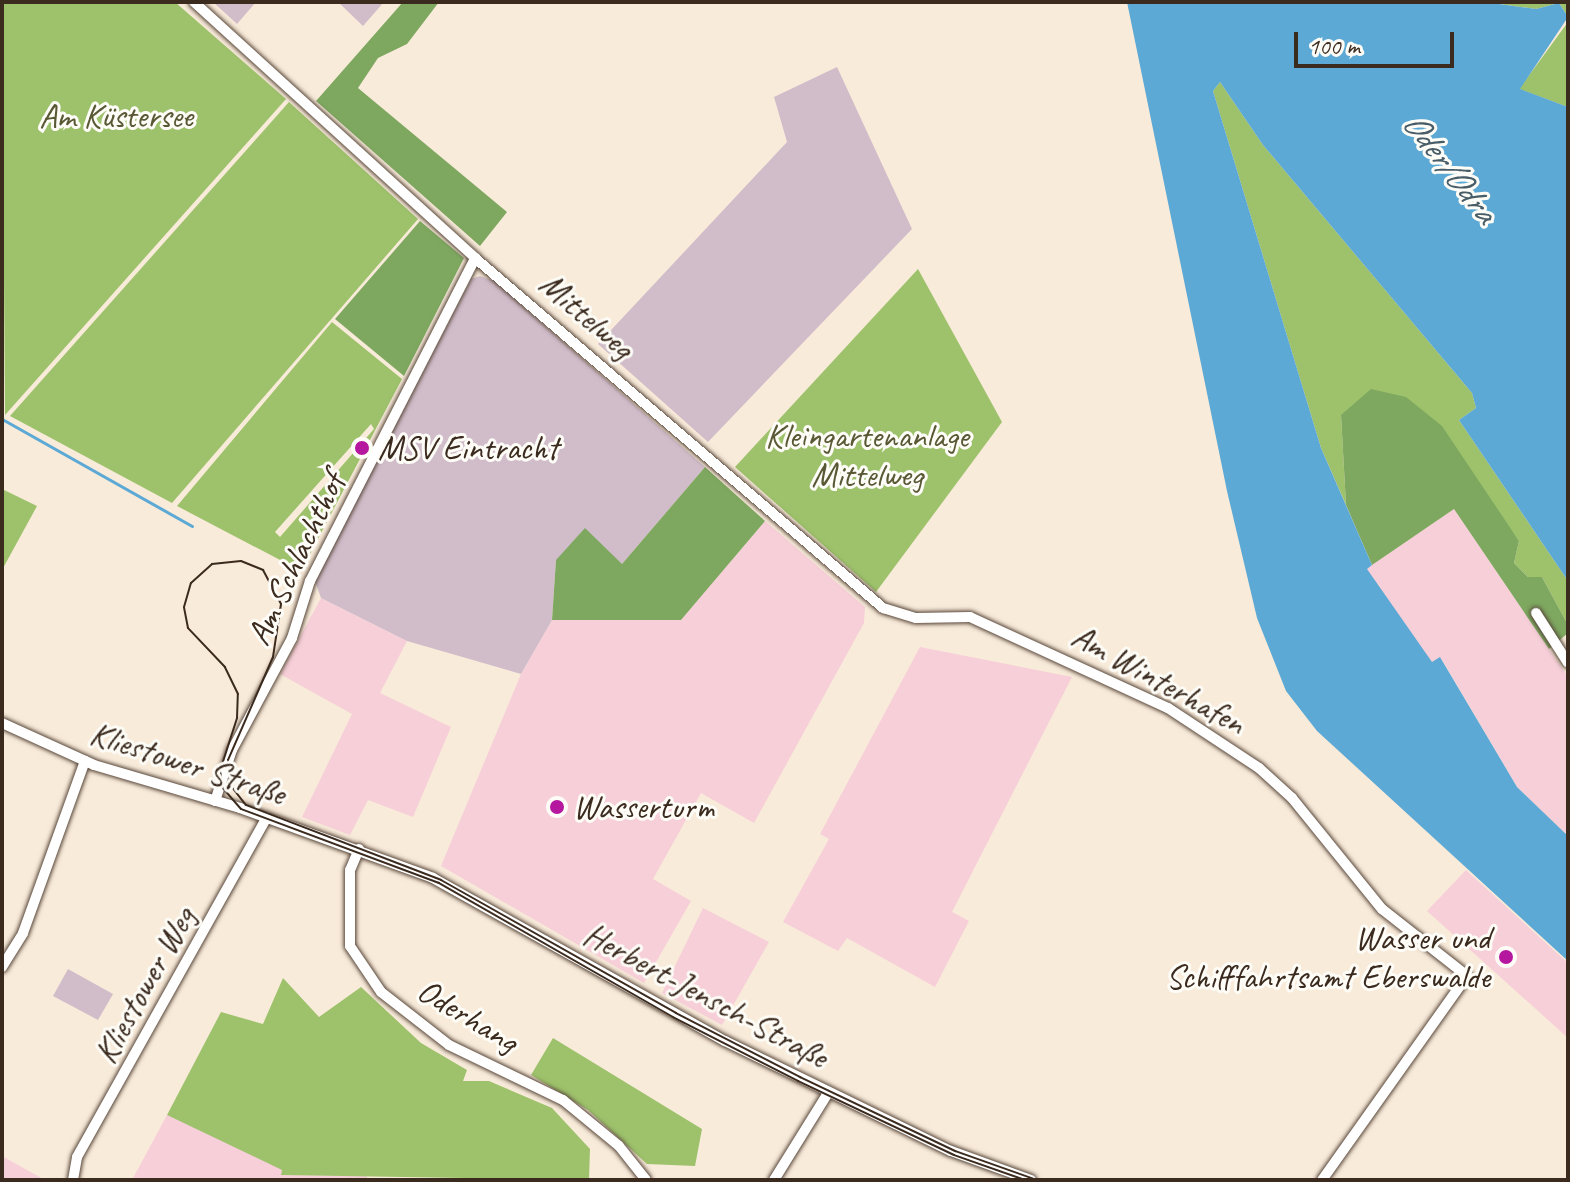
<!DOCTYPE html>
<html>
<head>
<meta charset="utf-8">
<style>
  body { margin:0 }
  #map { position:relative; width:1570px; height:1182px; overflow:hidden; background:#f9ebda; font-family:Caveat,sans-serif }
  div>[style] { position:absolute }
  .built>* { inset:0; background:#f6cfd8 }
  .industrial>* { inset:0; background:#d1bdca }
  .green>* { inset:0; background:#9ec26c }
  .forest>* { inset:0; background:#7ea860 }
  .water>* { inset:0; background:#5ca9d5 }
  .stream>* { height:3px; margin:-1.5px; padding:0 1.5px; transform-origin:1.5px; border-radius:1.5px; background:#5ca9d5 }
  .roads { filter:drop-shadow(0 0 2px #58473a) drop-shadow(0 0 2px #58473a) }
  .minor>* { height:10px; margin:-5px; padding:0 5px; transform-origin:5px; border-radius:5px; background:#fff }
  .tram>* { height:2px; margin:-1px; padding:0 1px; transform-origin:1px; border-radius:1px; background:#3b2a1e }
  .dots>* { width:22px; height:22px; translate:-50% -50%; box-sizing:border-box; border:4px solid #fdfcf7; border-radius:50% }
  span { translate:-50% -50%; white-space:nowrap; text-align:center; line-height:1.15; -webkit-text-stroke:6px #fdfcf7; paint-order:stroke }
  .park-label { font-size:34px; color:#595835 }
  .street-label { font-size:34px; color:#3b2a1e }
  .poi-label { font-size:34px; color:#3b2a1e }
  .left { translate:0 -50%; text-align:left }
  .right { translate:-100% -50%; text-align:right }
  .water-label { font-size:36px; color:#485d67; font-style:italic }
  .frame { position:absolute; inset:0; border:4px solid #3b2a1e; pointer-events:none }
  .scale { position:absolute; left:1294px; top:32px; width:160px; height:36px; box-sizing:border-box; border:4px solid #3b2a1e; border-top:0; padding-left:10px; font-size:24px; line-height:28px; white-space:nowrap; color:#3b2a1e; -webkit-text-stroke:6px #fdfcf7; paint-order:stroke }
</style>
</head>
<body>
<div id="map">
  <div class="built">
    <div style="clip-path:polygon(1454px 509px,1568px 677px,1568px 836px,1517px 787px,1441px 658px,1432px 663px,1366px 569px)"></div>
    <div style="clip-path:polygon(765px 521px,865px 607px,864px 623px,754px 823px,701px 793px,653px 879px,691px 901px,644px 983px,441px 866px,521px 674px,552px 620px,681px 620px)"></div>
    <div style="clip-path:polygon(321px 598px,407px 641px,380px 693px,451px 727px,413px 817px,368px 800px,350px 835px,302px 817px,352px 714px,280px 674px)"></div>
    <div style="clip-path:polygon(920px 647px,1072px 677px,952px 912px,969px 921px,935px 987px,847px 938px,838px 951px,783px 922px,829px 839px,820px 834px)"></div>
    <div style="clip-path:polygon(1466px 870px,1568px 963px,1568px 1038px,1427px 911px)"></div>
    <div style="clip-path:polygon(703px 908px,769px 942px,722px 1025px,662px 993px)"></div>
    <div style="clip-path:polygon(167px 1115px,283px 1167px,282px 1175px,367px 1176px,367px 1180px,132px 1180px)"></div>
    <div style="clip-path:polygon(2px 1156px,45px 1180px,2px 1180px)"></div>
  </div>
  <div class="industrial">
    <div style="clip-path:polygon(213px 2px,256px 2px,237px 24px)"></div>
    <div style="clip-path:polygon(338px 2px,384px 2px,363px 26px)"></div>
    <div style="clip-path:polygon(837px 67px,912px 229px,708px 442px,598px 344px,787px 142px,774px 97px)"></div>
    <div style="clip-path:polygon(480px 276px,494px 281px,705px 467px,622px 564px,556px 560px,552px 620px,521px 674px,407px 641px,321px 598px,315px 581px,471px 279px)"></div>
    <div style="clip-path:polygon(68px 969px,113px 994px,98px 1020px,53px 996px)"></div>
  </div>
  <div class="green">
    <div style="clip-path:polygon(2px 2px,175px 2px,286px 99px,5px 415px)"></div>
    <div style="clip-path:polygon(1485px 2px,1568px 2px,1568px 17px,1559px 3px,1536px 9px)"></div>
    <div style="clip-path:polygon(1568px 22px,1568px 107px,1519px 89px)"></div>
    <div style="clip-path:polygon(1220px 82px,1263px 145px,1472px 393px,1476px 408px,1459px 420px,1568px 581px,1568px 625px,1542px 577px,1528px 577px,1514px 563px,1519px 541px,1479px 487px,1341px 415px,1346px 505px,1321px 448px,1213px 91px)"></div>
    <div style="clip-path:polygon(289px 102px,418px 219px,172px 503px,10px 416px)"></div>
    <div style="clip-path:polygon(918px 269px,1002px 422px,876px 592px,735px 467px)"></div>
    <div style="clip-path:polygon(evenodd,332px 322px,402px 379px,301px 571px,177px 506px,332px 322px,371px 424px,374px 429px,280px 537px,275px 532px,371px 424px)"></div>
    <div style="clip-path:polygon(2px 489px,37px 506px,2px 570px)"></div>
    <div style="clip-path:polygon(283px 978px,319px 1017px,361px 987px,421px 1043px,467px 1070px,463px 1081px,489px 1081px,552px 1108px,590px 1149px,589px 1180px,281px 1175px,282px 1170px,167px 1115px,221px 1012px,263px 1024px)"></div>
    <div style="clip-path:polygon(553px 1038px,702px 1129px,695px 1166px,647px 1164px,588px 1110px,531px 1075px)"></div>
  </div>
  <div class="forest">
    <div style="clip-path:polygon(403px 2px,439px 2px,407px 44px,378px 58px,358px 88px,507px 212px,480px 246px,316px 101px)"></div>
    <div style="clip-path:polygon(420px 221px,464px 258px,404px 376px,335px 319px)"></div>
    <div style="clip-path:polygon(1371px 389px,1406px 397px,1442px 426px,1519px 541px,1514px 563px,1528px 577px,1542px 577px,1568px 625px,1568px 633px,1549px 649px,1454px 509px,1372px 565px,1346px 505px,1341px 415px)"></div>
    <div style="clip-path:polygon(705px 467px,765px 521px,681px 620px,552px 620px,556px 560px,585px 528px,622px 564px)"></div>
  </div>
  <div class="water">
    <div style="clip-path:polygon(1127px 2px,1485px 2px,1536px 9px,1559px 3px,1568px 17px,1520px 89px,1568px 107px,1568px 581px,1459px 420px,1476px 408px,1472px 393px,1263px 145px,1220px 82px,1213px 91px,1321px 448px,1372px 565px,1367px 569px,1432px 662px,1440px 657px,1517px 787px,1568px 836px,1568px 961px,1317px 731px,1286px 691px,1257px 618px,1227px 491px)"></div>
  </div>
  <div class="stream">
    <div style="left:2px;top:419px;width:218px;rotate:29.4deg"></div>
  </div>
  <div class="roads">
    <div class="minor">
      <div style="left:194px;top:2px;width:380px;rotate:42.3deg"></div>
      <div style="left:475px;top:258px;width:538px;rotate:40.62deg"></div>
      <div style="left:883px;top:608px;width:34px;rotate:17deg"></div>
      <div style="left:916px;top:618px;width:54px;rotate:-1.1deg"></div>
      <div style="left:970px;top:617px;width:218px;rotate:24.7deg"></div>
      <div style="left:1168px;top:708px;width:109px;rotate:33.4deg"></div>
      <div style="left:1259px;top:768px;width:45px;rotate:42.3deg"></div>
      <div style="left:1292px;top:798px;width:143px;rotate:51deg"></div>
      <div style="left:1382px;top:909px;width:108px;rotate:38.2deg"></div>
      <div style="left:1467px;top:976px;width:250px;rotate:125.4deg"></div>
      <div style="left:1536px;top:613px;width:59px;rotate:57.4deg"></div>
      <div style="left:2px;top:723px;width:101px;rotate:24.5deg"></div>
      <div style="left:94px;top:765px;width:152px;rotate:16.4deg"></div>
      <div style="left:240px;top:808px;width:205px;rotate:19.9deg"></div>
      <div style="left:433px;top:878px;width:334px;rotate:29.2deg"></div>
      <div style="left:725px;top:1041px;width:251px;rotate:26deg"></div>
      <div style="left:951px;top:1151px;width:85px;rotate:19.9deg"></div>
      <div style="left:215px;top:801px;width:54px;rotate:-71.6deg"></div>
      <div style="left:232px;top:750px;width:127px;rotate:-61.8deg"></div>
      <div style="left:292px;top:638px;width:60px;rotate:-72.5deg"></div>
      <div style="left:310px;top:581px;width:363px;rotate:-62.9deg"></div>
      <div style="left:359px;top:849px;width:23px;rotate:113deg"></div>
      <div style="left:350px;top:870px;width:76px;rotate:90deg"></div>
      <div style="left:350px;top:946px;width:55px;rotate:56deg"></div>
      <div style="left:381px;top:992px;width:86px;rotate:37.9deg"></div>
      <div style="left:449px;top:1045px;width:127px;rotate:25.8deg"></div>
      <div style="left:563px;top:1100px;width:72px;rotate:39.4deg"></div>
      <div style="left:619px;top:1146px;width:43px;rotate:51.5deg"></div>
      <div style="left:2px;top:967px;width:40px;rotate:-58deg"></div>
      <div style="left:23px;top:933px;width:183px;rotate:-70.2deg"></div>
      <div style="left:73px;top:1180px;width:23px;rotate:-80deg"></div>
      <div style="left:77px;top:1157px;width:389px;rotate:-60.8deg"></div>
      <div style="left:774px;top:1180px;width:102px;rotate:-58.2deg"></div>
    </div>
  </div>
  <div class="tram">
    <div style="left:1025px;top:1180px;width:75px;rotate:-160.6deg"></div>
    <div style="left:954px;top:1155px;width:173px;rotate:-154.6deg"></div>
    <div style="left:798px;top:1081px;width:140px;rotate:-152.9deg"></div>
    <div style="left:673px;top:1017px;width:270px;rotate:-150.2deg"></div>
    <div style="left:439px;top:883px;width:211px;rotate:-159.5deg"></div>
    <div style="left:241px;top:809px;width:28px;rotate:-131deg"></div>
    <div style="left:223px;top:788px;width:17px;rotate:-100deg"></div>
    <div style="left:220px;top:771px;width:56px;rotate:-72.2deg"></div>
    <div style="left:237px;top:718px;width:24px;rotate:-88deg"></div>
    <div style="left:238px;top:694px;width:30px;rotate:-116deg"></div>
    <div style="left:225px;top:667px;width:54px;rotate:-133.5deg"></div>
    <div style="left:188px;top:628px;width:21px;rotate:-101deg"></div>
    <div style="left:184px;top:607px;width:25px;rotate:-74deg"></div>
    <div style="left:191px;top:583px;width:28px;rotate:-42deg"></div>
    <div style="left:212px;top:564px;width:29px;rotate:-6deg"></div>
    <div style="left:241px;top:561px;width:24px;rotate:22deg"></div>
    <div style="left:263px;top:570px;width:38px;rotate:62deg"></div>
    <div style="left:281px;top:604px;width:54px;rotate:98.6deg"></div>
    <div style="left:273px;top:657px;width:112px;rotate:113.6deg"></div>
    <div style="left:228px;top:760px;width:26px;rotate:83deg"></div>
    <div style="left:231px;top:786px;width:24px;rotate:52deg"></div>
    <div style="left:246px;top:805px;width:209px;rotate:21deg"></div>
    <div style="left:441px;top:880px;width:270px;rotate:29.5deg"></div>
    <div style="left:676px;top:1013px;width:140px;rotate:27.3deg"></div>
    <div style="left:800px;top:1077px;width:172px;rotate:25.5deg"></div>
    <div style="left:955px;top:1151px;width:87px;rotate:19.5deg"></div>
  </div>
  <div class="dots">
    <div style="left:362px;top:448px;background:#b5179e"></div>
    <div style="left:557px;top:807px;background:#b5179e"></div>
    <div style="left:1506px;top:957px;background:#b5179e"></div>
  </div>
  <div class="park-label">
    <span style="left:116px;top:116px">Am Küstersee</span>
    <span style="left:867px;top:455px">Kleingartenanlage<br>Mittelweg</span>
  </div>
  <div class="street-label">
    <span style="left:587px;top:315px;rotate:41deg">Mittelweg</span>
    <span style="left:295px;top:559px;rotate:-65deg">Am Schlachthof</span>
    <span style="left:1159px;top:679px;rotate:29deg">Am Winterhafen</span>
    <span style="left:188px;top:763px;rotate:18deg">Kliestower Straße</span>
    <span style="left:144px;top:985px;rotate:-61deg">Kliestower Weg</span>
    <span style="left:706px;top:995px;rotate:28deg">Herbert-Jensch-Straße</span>
    <span style="left:468px;top:1015px;rotate:31deg">Oderhang</span>
  </div>
  <div class="poi-label">
    <span class="left" style="left:378px;top:448px">MSV Eintracht</span>
    <span class="left" style="left:573px;top:807px">Wasserturm</span>
    <span class="right" style="left:1490px;top:957px">Wasser und<br>Schifffahrtsamt Eberswalde</span>
  </div>
  <div class="water-label">
    <span style="left:1450px;top:167px;rotate:52deg">Oder/Odra</span>
  </div>
  <div class="frame"></div>
  <div class="scale">100 m</div>
</div>
</body>
</html>
